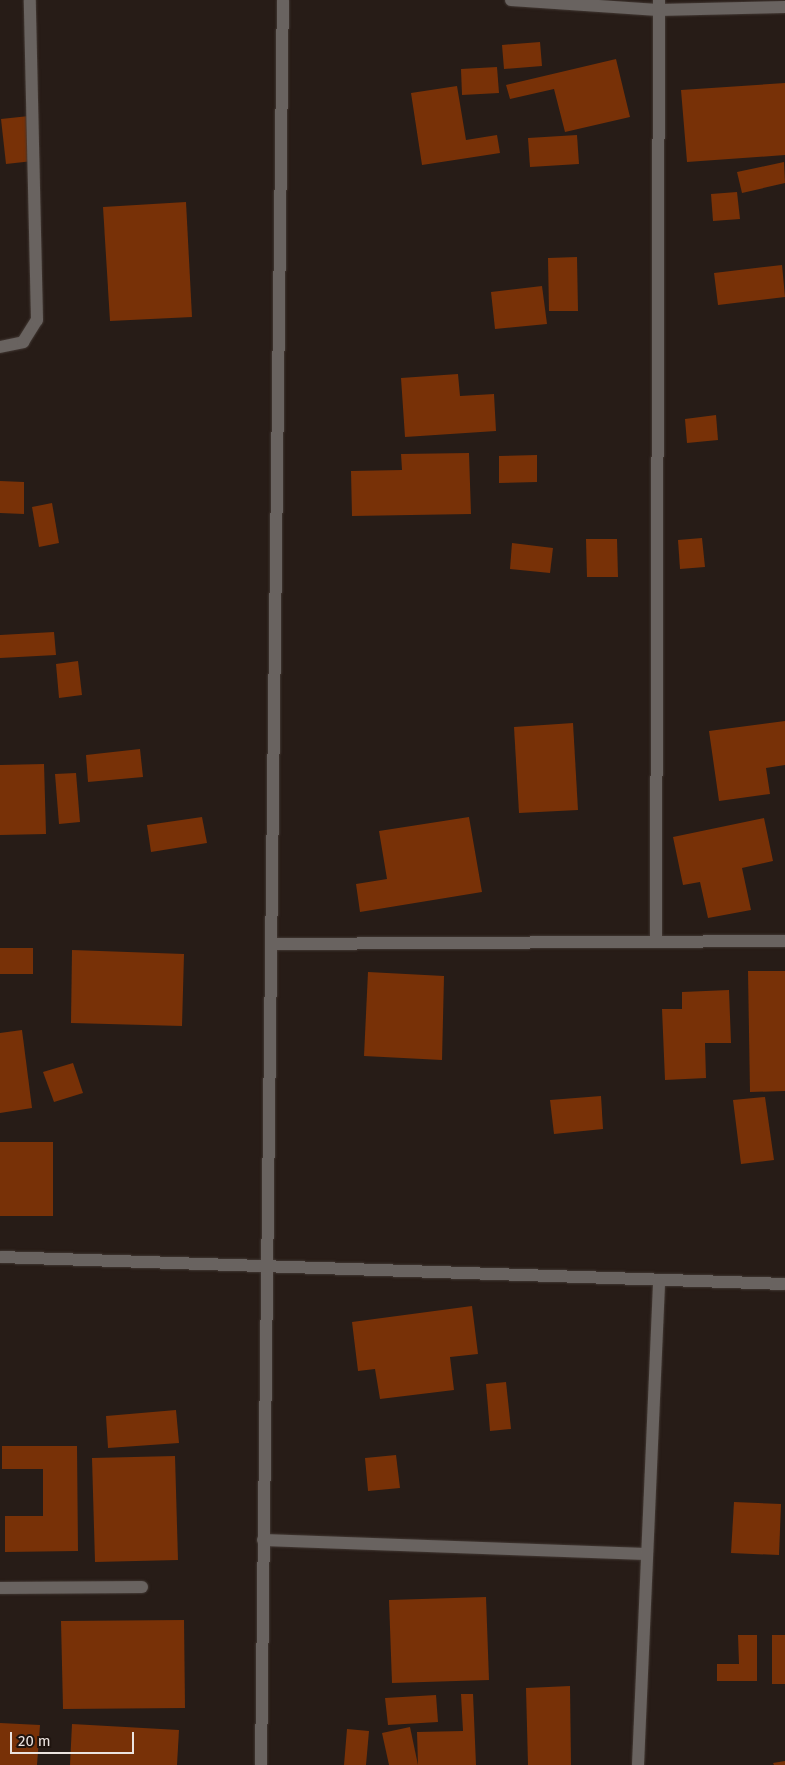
<!DOCTYPE html>
<html>
<head>
<meta charset="utf-8">
<style>
  body { margin:0 }
  #map { position:relative; width:785px; height:1765px; overflow:hidden; background:#271c17; font-family:"Fira Sans",sans-serif }
  div>[style] { position:absolute }
  .building>* { inset:0; background:#783107 }
  .roads { filter:drop-shadow(0 0 1px #423833) drop-shadow(0 0 1px #423833) }
  .minor>* { height:12px; margin:-6px; padding:0 6px; transform-origin:6px; border-radius:6px; background:#696360 }
  span { translate:-50% -50%; white-space:nowrap; text-align:center; line-height:1.15; -webkit-text-stroke:5px #1e130e; paint-order:stroke }
  .scale { position:absolute; left:10px; top:1732px; width:124px; height:22px; box-sizing:border-box; border:2px solid #ebe3df; border-top:0; padding-left:6px; font-size:15px; line-height:18px; white-space:nowrap; color:#ebe3df; -webkit-text-stroke:4px #1e130e; paint-order:stroke }
</style>
</head>
<body>
<div id="map">
  <div class="building">
    <div style="clip-path:polygon(540px 42px,542px 66px,504px 69px,502px 45px)"></div>
    <div style="clip-path:polygon(616px 59px,630px 117px,565px 132px,554px 89px,510px 99px,506px 85px)"></div>
    <div style="clip-path:polygon(497px 67px,499px 93px,462px 95px,461px 69px)"></div>
    <div style="clip-path:polygon(785px 83px,785px 155px,687px 162px,681px 90px)"></div>
    <div style="clip-path:polygon(457px 86px,466px 140px,497px 135px,500px 153px,422px 165px,411px 93px)"></div>
    <div style="clip-path:polygon(29px 116px,33px 161px,6px 164px,1px 119px)"></div>
    <div style="clip-path:polygon(577px 135px,579px 164px,530px 167px,528px 138px)"></div>
    <div style="clip-path:polygon(784px 162px,785px 183px,742px 193px,737px 172px)"></div>
    <div style="clip-path:polygon(737px 192px,740px 219px,713px 221px,711px 194px)"></div>
    <div style="clip-path:polygon(186px 202px,192px 317px,110px 321px,103px 207px)"></div>
    <div style="clip-path:polygon(577px 257px,578px 311px,549px 311px,548px 258px)"></div>
    <div style="clip-path:polygon(782px 265px,785px 297px,718px 305px,714px 273px)"></div>
    <div style="clip-path:polygon(542px 286px,547px 324px,495px 329px,491px 292px)"></div>
    <div style="clip-path:polygon(458px 374px,460px 396px,494px 394px,496px 431px,405px 437px,401px 378px)"></div>
    <div style="clip-path:polygon(716px 415px,718px 440px,687px 443px,685px 419px)"></div>
    <div style="clip-path:polygon(469px 453px,471px 514px,352px 516px,351px 471px,402px 470px,401px 454px)"></div>
    <div style="clip-path:polygon(537px 455px,537px 482px,499px 483px,499px 456px)"></div>
    <div style="clip-path:polygon(0 481px,24px 482px,24px 514px,0 513px)"></div>
    <div style="clip-path:polygon(52px 503px,59px 543px,39px 547px,32px 507px)"></div>
    <div style="clip-path:polygon(702px 538px,705px 567px,680px 569px,678px 540px)"></div>
    <div style="clip-path:polygon(586px 539px,617px 539px,618px 577px,587px 577px)"></div>
    <div style="clip-path:polygon(512px 543px,553px 548px,550px 573px,510px 569px)"></div>
    <div style="clip-path:polygon(54px 632px,56px 655px,0 658px,0 635px)"></div>
    <div style="clip-path:polygon(78px 661px,82px 695px,59px 698px,56px 664px)"></div>
    <div style="clip-path:polygon(785px 721px,785px 765px,766px 768px,770px 794px,719px 801px,709px 731px)"></div>
    <div style="clip-path:polygon(573px 723px,578px 810px,519px 813px,514px 727px)"></div>
    <div style="clip-path:polygon(140px 749px,143px 777px,88px 782px,86px 755px)"></div>
    <div style="clip-path:polygon(44px 764px,46px 834px,0 835px,0 765px)"></div>
    <div style="clip-path:polygon(76px 773px,80px 822px,59px 824px,55px 774px)"></div>
    <div style="clip-path:polygon(202px 817px,207px 843px,151px 852px,147px 825px)"></div>
    <div style="clip-path:polygon(469px 817px,482px 892px,360px 912px,356px 884px,387px 879px,379px 831px)"></div>
    <div style="clip-path:polygon(764px 818px,773px 861px,742px 868px,751px 910px,708px 918px,700px 882px,683px 885px,673px 837px)"></div>
    <div style="clip-path:polygon(0 948px,33px 948px,33px 974px,0 974px)"></div>
    <div style="clip-path:polygon(72px 950px,184px 954px,182px 1026px,71px 1023px)"></div>
    <div style="clip-path:polygon(748px 971px,785px 971px,785px 1091px,750px 1092px)"></div>
    <div style="clip-path:polygon(368px 972px,444px 976px,442px 1060px,364px 1056px)"></div>
    <div style="clip-path:polygon(729px 990px,731px 1043px,705px 1043px,706px 1078px,665px 1080px,662px 1009px,682px 1009px,682px 992px)"></div>
    <div style="clip-path:polygon(22px 1030px,32px 1108px,0 1113px,0 1033px)"></div>
    <div style="clip-path:polygon(73px 1063px,83px 1093px,54px 1102px,43px 1072px)"></div>
    <div style="clip-path:polygon(601px 1096px,603px 1129px,554px 1134px,550px 1100px)"></div>
    <div style="clip-path:polygon(765px 1097px,774px 1160px,741px 1164px,733px 1100px)"></div>
    <div style="clip-path:polygon(0 1142px,53px 1142px,53px 1216px,0 1216px)"></div>
    <div style="clip-path:polygon(472px 1306px,478px 1354px,450px 1357px,454px 1390px,380px 1399px,375px 1369px,358px 1371px,352px 1322px)"></div>
    <div style="clip-path:polygon(506px 1382px,511px 1429px,490px 1431px,486px 1384px)"></div>
    <div style="clip-path:polygon(176px 1410px,179px 1443px,108px 1448px,106px 1416px)"></div>
    <div style="clip-path:polygon(2px 1446px,77px 1446px,78px 1551px,5px 1552px,5px 1516px,43px 1516px,43px 1469px,2px 1469px)"></div>
    <div style="clip-path:polygon(396px 1455px,400px 1488px,368px 1491px,365px 1458px)"></div>
    <div style="clip-path:polygon(175px 1456px,178px 1560px,95px 1562px,92px 1458px)"></div>
    <div style="clip-path:polygon(734px 1502px,781px 1504px,779px 1555px,731px 1553px)"></div>
    <div style="clip-path:polygon(486px 1597px,489px 1680px,392px 1683px,389px 1600px)"></div>
    <div style="clip-path:polygon(184px 1620px,185px 1708px,63px 1709px,61px 1621px)"></div>
    <div style="clip-path:polygon(738px 1635px,757px 1635px,757px 1681px,717px 1681px,717px 1664px,739px 1664px)"></div>
    <div style="clip-path:polygon(772px 1635px,785px 1635px,785px 1684px,772px 1684px)"></div>
    <div style="clip-path:polygon(570px 1686px,571px 1765px,528px 1765px,526px 1688px)"></div>
    <div style="clip-path:polygon(461px 1694px,473px 1694px,476px 1765px,418px 1765px,417px 1732px,463px 1731px)"></div>
    <div style="clip-path:polygon(436px 1695px,438px 1722px,388px 1725px,385px 1698px)"></div>
    <div style="clip-path:polygon(0 1723px,40px 1725px,37px 1765px,0 1765px)"></div>
    <div style="clip-path:polygon(72px 1724px,179px 1730px,177px 1765px,70px 1765px)"></div>
    <div style="clip-path:polygon(410px 1727px,418px 1765px,389px 1765px,382px 1733px)"></div>
    <div style="clip-path:polygon(347px 1729px,369px 1731px,366px 1765px,344px 1765px)"></div>
    <div style="clip-path:polygon(785px 1761px,785px 1765px,774px 1765px,773px 1763px)"></div>
  </div>
  <div class="roads">
    <div class="minor">
      <div style="left:511px;top:0;width:147px;rotate:3.9deg"></div>
      <div style="left:658px;top:10px;width:127px;rotate:-1.4deg"></div>
      <div style="left:0;top:347px;width:24px;rotate:-12deg"></div>
      <div style="left:23px;top:342px;width:26px;rotate:-58deg"></div>
      <div style="left:37px;top:320px;width:320px;rotate:-91.3deg"></div>
      <div style="left:656px;top:942px;width:942px;rotate:-89.82deg"></div>
      <div style="left:271px;top:944px;width:514px;rotate:-0.33deg"></div>
      <div style="left:0;top:1257px;width:785px;rotate:1.97deg"></div>
      <div style="left:263px;top:1540px;width:384px;rotate:2.1deg"></div>
      <div style="left:0;top:1588px;width:142px;rotate:-0.4deg"></div>
      <div style="left:261px;top:1765px;width:1765px;rotate:-89.29deg"></div>
      <div style="left:638px;top:1765px;width:484px;rotate:-87.5deg"></div>
    </div>
  </div>
  <div class="scale">20 m</div>
</div>
</body>
</html>
